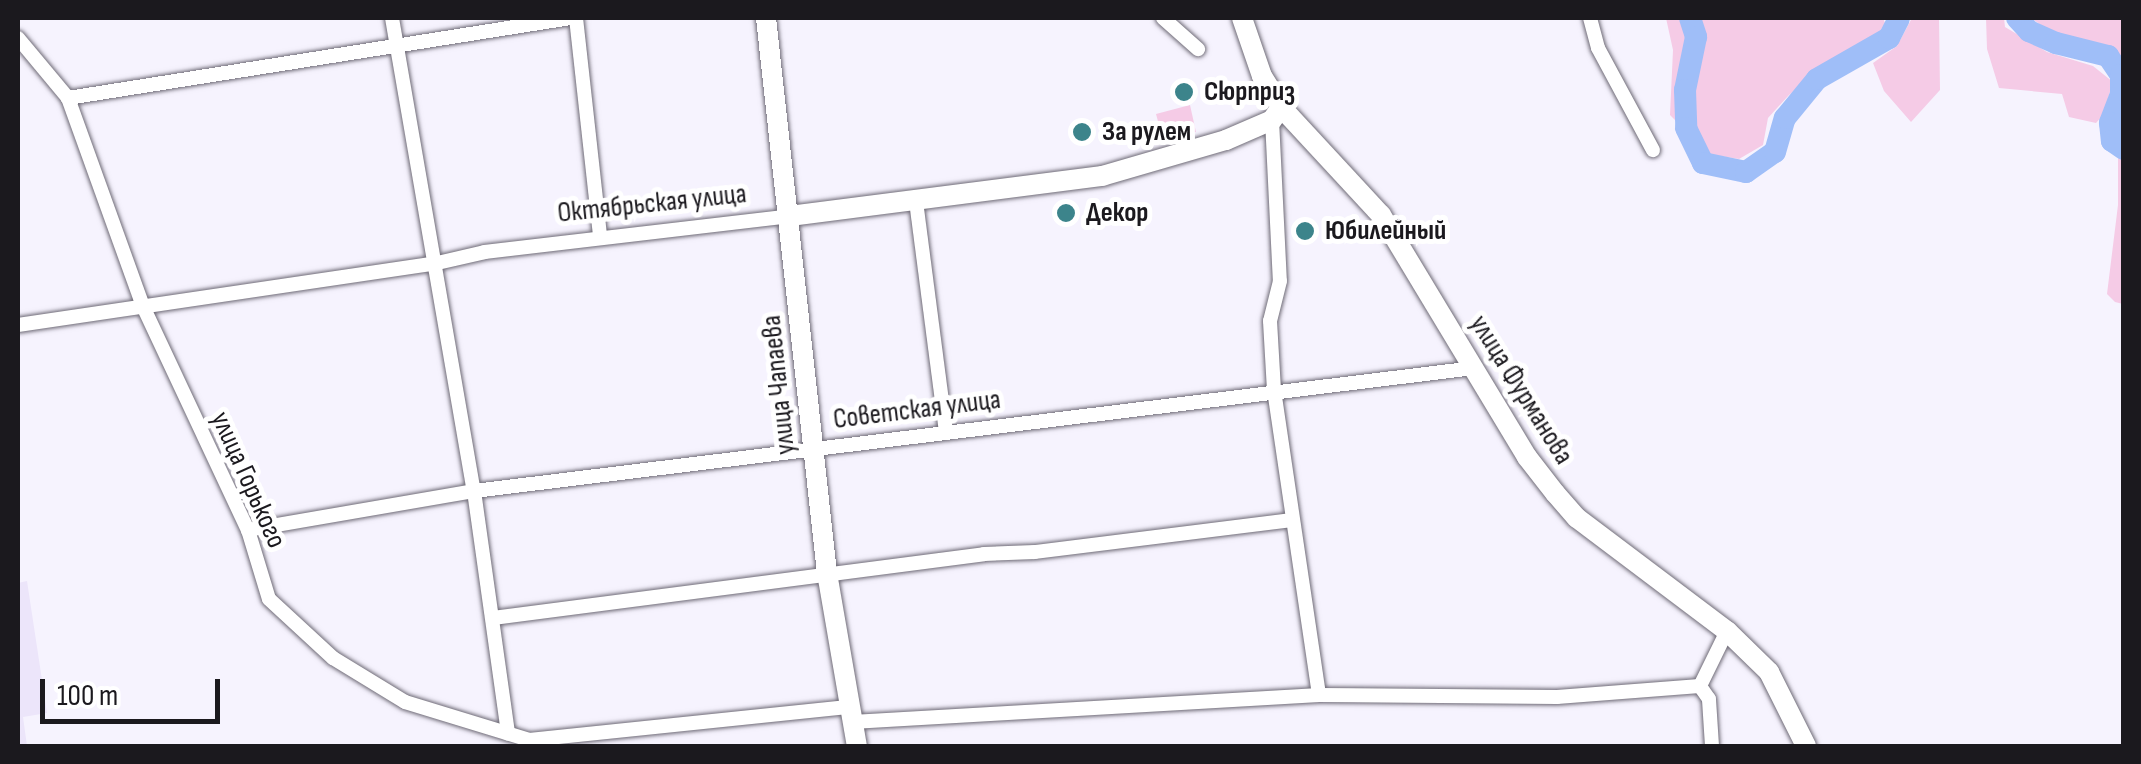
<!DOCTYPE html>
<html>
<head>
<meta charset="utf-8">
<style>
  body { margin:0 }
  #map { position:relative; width:2141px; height:764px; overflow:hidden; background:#f6f3fe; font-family:"Sofia Sans Condensed",sans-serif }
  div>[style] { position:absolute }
  .built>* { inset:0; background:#ece5fa }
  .green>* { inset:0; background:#f5cbe6 }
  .river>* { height:22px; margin:-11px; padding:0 11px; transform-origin:11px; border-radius:11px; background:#9fbef8 }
  .roads { filter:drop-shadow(0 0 2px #6e6a76) drop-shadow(0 0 2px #6e6a76) }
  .street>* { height:14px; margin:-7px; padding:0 7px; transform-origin:7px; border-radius:7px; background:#fff }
  .secondary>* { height:20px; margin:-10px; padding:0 10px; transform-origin:10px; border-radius:10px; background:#fff }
  .dots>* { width:28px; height:28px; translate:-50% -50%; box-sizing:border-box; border:5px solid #fff; border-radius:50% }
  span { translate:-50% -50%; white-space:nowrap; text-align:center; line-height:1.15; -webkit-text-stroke:10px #fff; paint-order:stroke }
  .poi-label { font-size:28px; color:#1b191e; font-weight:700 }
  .left { translate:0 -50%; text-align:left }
  .street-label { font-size:28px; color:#1b191e }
  .frame { position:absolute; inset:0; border:20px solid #1b191e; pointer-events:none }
  .scale { position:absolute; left:40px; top:679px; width:180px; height:45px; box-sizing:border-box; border:5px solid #1b191e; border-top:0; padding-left:12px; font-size:30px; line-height:35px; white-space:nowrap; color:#1b191e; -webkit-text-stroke:8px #fff; paint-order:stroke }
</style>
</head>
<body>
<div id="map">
  <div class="built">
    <div style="clip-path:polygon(27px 581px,47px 713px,23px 717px,27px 746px,18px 746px,18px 583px)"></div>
  </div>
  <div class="green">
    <div style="clip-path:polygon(1666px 18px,1682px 18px,1687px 39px,1679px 124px,1670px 115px,1673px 50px)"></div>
    <div style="clip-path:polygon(1700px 18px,1883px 18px,1885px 23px,1876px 38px,1824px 65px,1789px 95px,1768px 118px,1763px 145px,1739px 159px,1708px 154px,1693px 125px,1696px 57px,1702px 43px)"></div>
    <div style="clip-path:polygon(1912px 18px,1939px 18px,1940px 90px,1911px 122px,1884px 91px,1873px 63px,1897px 46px)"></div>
    <div style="clip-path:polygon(1986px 18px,2004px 18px,2005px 27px,2047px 52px,2093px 66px,2113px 82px,2103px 115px,2096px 123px,2069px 117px,2062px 94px,1999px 88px,1987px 49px)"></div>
    <div style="clip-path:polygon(2031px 18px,2123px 18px,2123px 63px,2110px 48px,2058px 37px)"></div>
    <div style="clip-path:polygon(1190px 105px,1196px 132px,1163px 140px,1156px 114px)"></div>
    <div style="clip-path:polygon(2123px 106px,2123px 304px,2115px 302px,2107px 294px,2118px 205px,2118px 118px)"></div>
  </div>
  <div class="river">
    <div style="left:1690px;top:18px;width:20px;rotate:72deg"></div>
    <div style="left:1696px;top:37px;width:54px;rotate:101.7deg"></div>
    <div style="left:1685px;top:90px;width:38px;rotate:88deg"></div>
    <div style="left:1686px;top:128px;width:39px;rotate:64deg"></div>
    <div style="left:1703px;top:163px;width:44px;rotate:11.8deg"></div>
    <div style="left:1746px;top:172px;width:35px;rotate:-35deg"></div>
    <div style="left:1775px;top:152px;width:35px;rotate:-74deg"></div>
    <div style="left:1785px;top:118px;width:50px;rotate:-50.6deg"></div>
    <div style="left:1817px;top:79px;width:83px;rotate:-29.7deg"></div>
    <div style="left:1889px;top:38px;width:22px;rotate:-63deg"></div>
    <div style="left:2017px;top:18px;width:18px;rotate:47deg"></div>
    <div style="left:2029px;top:31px;width:30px;rotate:24deg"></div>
    <div style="left:2056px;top:43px;width:54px;rotate:14deg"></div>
    <div style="left:2108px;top:56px;width:23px;rotate:56deg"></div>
    <div style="left:2121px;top:75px;width:19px;rotate:90deg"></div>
    <div style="left:2121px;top:94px;width:31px;rotate:111deg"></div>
    <div style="left:2110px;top:123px;width:18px;rotate:84deg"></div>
    <div style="left:2112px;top:141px;width:14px;rotate:34deg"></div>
  </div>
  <div class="roads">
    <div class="street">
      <div style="left:392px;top:18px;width:480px;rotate:80.2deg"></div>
      <div style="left:474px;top:491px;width:245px;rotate:82deg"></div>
      <div style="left:576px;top:18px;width:219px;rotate:83.7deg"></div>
      <div style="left:1163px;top:18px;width:47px;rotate:41.5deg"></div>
      <div style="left:1590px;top:18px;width:31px;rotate:75deg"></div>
      <div style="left:1598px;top:48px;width:116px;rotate:61.7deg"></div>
      <div style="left:18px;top:38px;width:78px;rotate:50.2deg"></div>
      <div style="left:68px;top:98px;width:219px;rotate:70.2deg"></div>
      <div style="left:142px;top:304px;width:250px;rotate:64.9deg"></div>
      <div style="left:248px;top:530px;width:72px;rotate:73.1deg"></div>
      <div style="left:269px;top:599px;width:87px;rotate:42.7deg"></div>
      <div style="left:333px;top:658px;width:84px;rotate:31.4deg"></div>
      <div style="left:405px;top:702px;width:130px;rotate:17deg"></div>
      <div style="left:529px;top:740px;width:323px;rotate:-5.9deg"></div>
      <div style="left:68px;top:98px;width:509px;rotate:-9.04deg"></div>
      <div style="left:1272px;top:120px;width:161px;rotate:87.2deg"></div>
      <div style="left:1280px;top:281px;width:41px;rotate:104deg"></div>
      <div style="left:1270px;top:321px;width:69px;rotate:86.7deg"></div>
      <div style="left:1274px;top:390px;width:308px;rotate:81.6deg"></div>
      <div style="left:916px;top:201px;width:233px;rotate:82.6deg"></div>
      <div style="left:18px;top:325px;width:419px;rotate:-8.4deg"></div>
      <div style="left:433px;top:264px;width:53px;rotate:-13deg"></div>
      <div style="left:485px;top:252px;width:307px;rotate:-6.7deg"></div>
      <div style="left:248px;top:530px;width:229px;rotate:-9.8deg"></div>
      <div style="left:474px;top:491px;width:1009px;rotate:-7.01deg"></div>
      <div style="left:493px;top:618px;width:495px;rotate:-7.4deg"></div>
      <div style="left:984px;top:554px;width:51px;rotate:-2.2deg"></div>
      <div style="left:1035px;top:552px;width:258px;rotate:-7.1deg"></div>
      <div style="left:852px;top:722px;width:468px;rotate:-3.3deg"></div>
      <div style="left:1319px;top:695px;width:238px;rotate:0.5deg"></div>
      <div style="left:1557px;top:697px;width:143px;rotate:-4.4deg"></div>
      <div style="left:1712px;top:746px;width:47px;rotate:-93.7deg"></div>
      <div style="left:1709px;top:699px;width:16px;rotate:-125deg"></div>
      <div style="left:1700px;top:686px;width:61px;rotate:-63.9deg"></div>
    </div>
    <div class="secondary">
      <div style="left:766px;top:18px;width:558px;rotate:83.73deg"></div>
      <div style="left:827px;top:573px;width:176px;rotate:80.2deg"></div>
      <div style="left:1242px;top:18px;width:61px;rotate:71deg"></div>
      <div style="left:1262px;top:76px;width:36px;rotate:58deg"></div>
      <div style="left:1281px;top:107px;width:147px;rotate:47.2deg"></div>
      <div style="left:1381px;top:215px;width:283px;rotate:58.9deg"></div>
      <div style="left:1527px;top:457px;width:46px;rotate:52.1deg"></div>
      <div style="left:1555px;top:493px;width:33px;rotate:49deg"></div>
      <div style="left:1577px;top:518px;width:188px;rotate:37deg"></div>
      <div style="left:1727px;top:631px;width:59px;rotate:44.3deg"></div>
      <div style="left:1769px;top:672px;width:83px;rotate:63.4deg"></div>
      <div style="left:790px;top:216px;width:315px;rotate:-7.3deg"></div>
      <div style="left:1102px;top:176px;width:129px;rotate:-16.2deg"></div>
      <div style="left:1226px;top:140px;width:50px;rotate:-23.5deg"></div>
      <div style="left:1272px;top:120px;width:16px;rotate:-55deg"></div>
    </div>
  </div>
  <div class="dots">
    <div style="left:1184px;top:92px;background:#3c848b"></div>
    <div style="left:1082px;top:132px;background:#3c848b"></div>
    <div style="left:1066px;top:213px;background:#3c848b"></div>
    <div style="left:1305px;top:231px;background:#3c848b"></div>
  </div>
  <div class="poi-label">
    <span class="left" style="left:1204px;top:92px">Сюрприз</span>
    <span class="left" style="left:1102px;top:132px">За рулем</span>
    <span class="left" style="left:1086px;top:213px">Декор</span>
    <span class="left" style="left:1325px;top:231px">Юбилейный</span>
  </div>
  <div class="street-label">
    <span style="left:652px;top:204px;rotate:-6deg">Октябрьская улица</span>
    <span style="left:779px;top:385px;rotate:-96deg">улица Чапаева</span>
    <span style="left:1521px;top:390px;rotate:58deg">улица Фурманова</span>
    <span style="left:917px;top:410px;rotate:-7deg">Советская улица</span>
    <span style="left:248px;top:480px;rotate:66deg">улица Горького</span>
  </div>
  <div class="frame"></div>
  <div class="scale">100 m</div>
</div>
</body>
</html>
